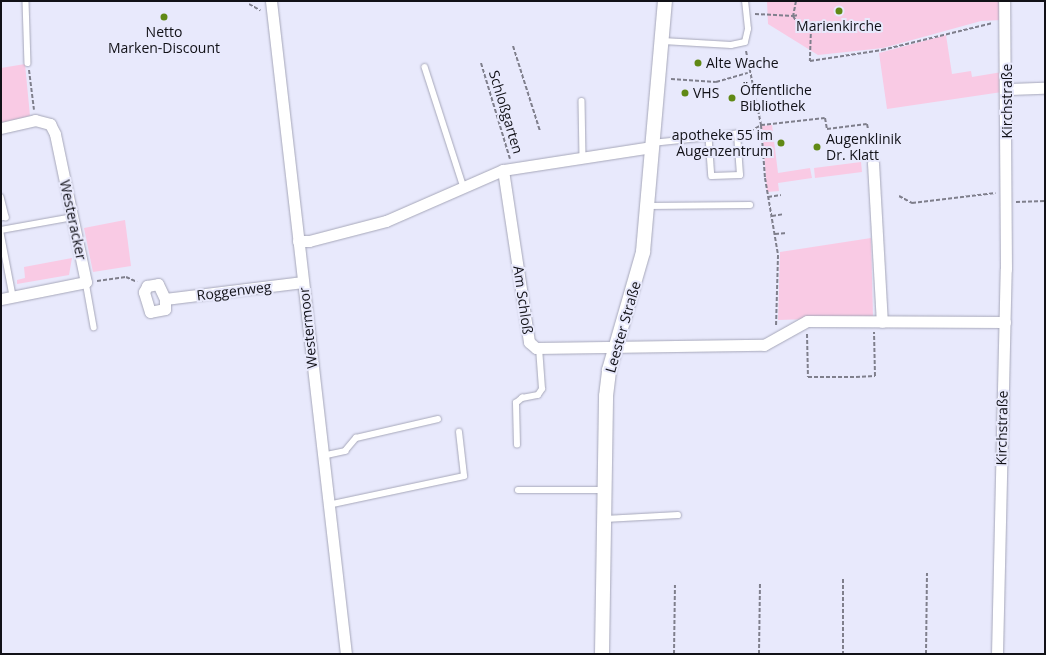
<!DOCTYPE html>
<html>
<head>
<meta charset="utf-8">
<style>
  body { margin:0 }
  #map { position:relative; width:1046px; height:655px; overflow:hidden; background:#e8e9fc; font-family:"Open Sans",sans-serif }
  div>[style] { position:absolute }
  .green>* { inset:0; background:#f9cae4 }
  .path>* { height:2px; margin-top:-1px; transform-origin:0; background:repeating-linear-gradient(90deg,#7f7f8c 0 4px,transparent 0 6px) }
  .roads { filter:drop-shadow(0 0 1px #a6a7b9) drop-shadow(0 0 1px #a6a7b9) }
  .service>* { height:5.5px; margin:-2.75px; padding:0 2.75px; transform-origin:2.75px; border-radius:2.75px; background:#fff }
  .minor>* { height:11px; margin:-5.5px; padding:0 5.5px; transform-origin:5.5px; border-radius:5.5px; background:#fff }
  .tertiary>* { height:14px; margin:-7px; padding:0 7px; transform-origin:7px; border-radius:7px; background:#fff }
  .dots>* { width:11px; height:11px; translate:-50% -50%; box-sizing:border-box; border:2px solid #e8e9fc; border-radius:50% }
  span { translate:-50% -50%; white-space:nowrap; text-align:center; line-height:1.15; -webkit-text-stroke:4px #e8e9fc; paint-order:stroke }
  .poi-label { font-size:14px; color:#111117 }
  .left { translate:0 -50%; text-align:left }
  .right { translate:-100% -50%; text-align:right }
  .street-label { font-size:14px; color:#111117 }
  .frame { position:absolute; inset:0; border:2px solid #111117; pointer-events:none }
</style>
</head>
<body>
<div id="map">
  <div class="green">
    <div style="clip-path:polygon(767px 1px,1001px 1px,1002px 20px,981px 21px,883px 48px,818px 55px,768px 24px)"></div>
    <div style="clip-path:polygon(946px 35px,952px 74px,971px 71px,972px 77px,1002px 72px,1002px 92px,887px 109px,879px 53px)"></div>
    <div style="clip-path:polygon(25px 64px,30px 116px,1px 123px,1px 68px)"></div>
    <div style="clip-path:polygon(772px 125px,778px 173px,810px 168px,812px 178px,778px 183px,779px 191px,767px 192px,762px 126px)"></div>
    <div style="clip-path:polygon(861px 162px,862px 172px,815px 178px,814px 168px)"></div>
    <div style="clip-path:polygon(125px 220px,131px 266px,93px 272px,84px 228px)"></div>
    <div style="clip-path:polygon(871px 238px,873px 317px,778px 320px,780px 252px)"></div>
    <div style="clip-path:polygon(72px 258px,69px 275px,17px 284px,17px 280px,25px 278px,24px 267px)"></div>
  </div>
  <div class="path">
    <div style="left:796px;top:1px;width:15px;rotate:101deg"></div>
    <div style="left:793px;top:16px;width:6px;rotate:-9deg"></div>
    <div style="left:249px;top:4px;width:13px;rotate:29deg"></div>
    <div style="left:755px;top:14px;width:38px;rotate:3deg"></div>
    <div style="left:793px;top:16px;width:13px;rotate:58deg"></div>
    <div style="left:800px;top:27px;width:11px;rotate:5deg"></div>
    <div style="left:811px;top:28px;width:33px;rotate:92deg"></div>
    <div style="left:810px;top:61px;width:73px;rotate:-8.7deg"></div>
    <div style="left:882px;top:50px;width:114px;rotate:-13.7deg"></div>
    <div style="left:513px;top:46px;width:89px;rotate:72.4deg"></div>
    <div style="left:746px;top:51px;width:76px;rotate:78.5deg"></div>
    <div style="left:761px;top:125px;width:53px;rotate:85.7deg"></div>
    <div style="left:765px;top:178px;width:78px;rotate:80.4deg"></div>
    <div style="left:778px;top:255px;width:70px;rotate:91.6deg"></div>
    <div style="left:481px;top:63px;width:100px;rotate:73.2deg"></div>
    <div style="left:29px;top:70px;width:40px;rotate:82.9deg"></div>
    <div style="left:671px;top:79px;width:45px;rotate:3.8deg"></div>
    <div style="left:716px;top:82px;width:33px;rotate:-16deg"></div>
    <div style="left:745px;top:134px;width:18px;rotate:-29deg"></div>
    <div style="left:761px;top:125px;width:64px;rotate:-6.2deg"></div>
    <div style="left:825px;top:118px;width:11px;rotate:80deg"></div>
    <div style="left:827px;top:129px;width:40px;rotate:-7.1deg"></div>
    <div style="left:867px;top:124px;width:5px;rotate:79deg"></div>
    <div style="left:899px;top:196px;width:15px;rotate:28deg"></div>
    <div style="left:912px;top:203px;width:84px;rotate:-6.9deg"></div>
    <div style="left:768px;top:197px;width:13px;rotate:-9deg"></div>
    <div style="left:1016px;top:202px;width:29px;rotate:-2deg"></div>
    <div style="left:772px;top:216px;width:12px;rotate:-9deg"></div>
    <div style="left:775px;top:234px;width:12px;rotate:-5deg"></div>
    <div style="left:97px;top:281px;width:29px;rotate:-8deg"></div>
    <div style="left:126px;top:277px;width:12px;rotate:24deg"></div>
    <div style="left:807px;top:334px;width:43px;rotate:88.7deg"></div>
    <div style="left:808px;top:377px;width:48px"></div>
    <div style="left:856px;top:377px;width:19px;rotate:-3deg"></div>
    <div style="left:875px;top:376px;width:44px;rotate:-91.3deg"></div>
    <div style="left:843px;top:579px;width:75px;rotate:90deg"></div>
    <div style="left:674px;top:654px;width:69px;rotate:-89.2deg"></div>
    <div style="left:759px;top:654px;width:71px;rotate:-89.2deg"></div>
    <div style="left:926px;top:654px;width:81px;rotate:-89.3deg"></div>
  </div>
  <div class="roads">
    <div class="service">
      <div style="left:26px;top:1px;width:62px;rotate:88.2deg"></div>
      <div style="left:663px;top:41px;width:68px;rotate:3.4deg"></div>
      <div style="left:731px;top:45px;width:14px;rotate:-12deg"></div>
      <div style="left:745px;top:42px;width:13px;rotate:-77deg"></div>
      <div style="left:748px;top:29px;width:28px;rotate:-96deg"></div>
      <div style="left:425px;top:67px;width:124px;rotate:72.1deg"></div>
      <div style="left:582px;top:101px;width:56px;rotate:89deg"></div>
      <div style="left:652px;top:143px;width:57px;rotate:-6deg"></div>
      <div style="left:709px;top:137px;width:39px;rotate:86deg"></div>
      <div style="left:712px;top:176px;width:28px;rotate:-2deg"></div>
      <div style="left:740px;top:175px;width:41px;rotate:-94.2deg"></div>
      <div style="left:737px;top:134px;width:28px;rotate:174deg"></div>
      <div style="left:1px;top:197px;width:21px;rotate:76deg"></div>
      <div style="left:6px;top:217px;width:5px;rotate:169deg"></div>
      <div style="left:648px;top:206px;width:102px;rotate:-0.6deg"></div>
      <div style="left:1px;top:230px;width:73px;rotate:-10.2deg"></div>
      <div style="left:1px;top:233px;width:64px;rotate:79.2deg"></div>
      <div style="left:86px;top:282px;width:46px;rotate:79.9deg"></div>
      <div style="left:517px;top:445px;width:42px;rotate:-91.4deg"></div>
      <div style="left:516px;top:403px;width:8px;rotate:-40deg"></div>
      <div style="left:522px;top:398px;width:16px;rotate:-11deg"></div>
      <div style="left:538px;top:395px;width:7px;rotate:-56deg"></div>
      <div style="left:542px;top:389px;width:41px;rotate:-94.2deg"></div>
      <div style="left:322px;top:456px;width:24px;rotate:-12deg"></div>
      <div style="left:345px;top:451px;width:17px;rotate:-50deg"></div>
      <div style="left:356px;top:438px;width:84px;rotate:-13deg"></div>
      <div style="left:518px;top:490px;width:86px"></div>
      <div style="left:328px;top:505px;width:139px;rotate:-12deg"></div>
      <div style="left:464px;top:476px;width:44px;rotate:-96.5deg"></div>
      <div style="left:605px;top:519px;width:73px;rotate:-3.1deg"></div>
    </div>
    <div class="minor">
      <div style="left:271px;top:1px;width:657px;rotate:83.45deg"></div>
      <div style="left:1008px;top:89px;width:37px;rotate:-2deg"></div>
      <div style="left:1px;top:128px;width:35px;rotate:-13deg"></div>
      <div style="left:35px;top:120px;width:16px;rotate:15deg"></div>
      <div style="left:50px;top:124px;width:11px;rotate:63deg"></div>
      <div style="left:55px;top:134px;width:151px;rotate:78.2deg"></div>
      <div style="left:86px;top:282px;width:87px;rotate:168.7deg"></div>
      <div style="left:873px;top:163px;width:159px;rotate:86.8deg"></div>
      <div style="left:503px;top:170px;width:174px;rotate:81.4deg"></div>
      <div style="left:529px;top:342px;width:9px;rotate:41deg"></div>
      <div style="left:536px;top:348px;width:228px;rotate:-0.8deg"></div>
      <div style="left:764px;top:345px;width:49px;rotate:-29.2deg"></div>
      <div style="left:807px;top:321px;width:198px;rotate:0.3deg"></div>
      <div style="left:298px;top:241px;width:11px"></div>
      <div style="left:309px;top:241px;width:80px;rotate:-14.6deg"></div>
      <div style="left:386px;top:221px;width:128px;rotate:-23.6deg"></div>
      <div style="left:503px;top:170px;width:150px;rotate:-8.8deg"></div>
      <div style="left:165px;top:299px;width:10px;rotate:90deg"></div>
      <div style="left:165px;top:309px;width:15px;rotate:169deg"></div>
      <div style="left:150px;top:312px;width:21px;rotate:-107deg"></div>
      <div style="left:144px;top:292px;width:7px;rotate:-63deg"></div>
      <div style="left:147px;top:286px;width:11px;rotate:-10deg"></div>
      <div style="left:158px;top:284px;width:17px;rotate:65deg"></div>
      <div style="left:165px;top:299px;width:139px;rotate:-7deg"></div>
      <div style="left:997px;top:654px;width:385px;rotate:-88.7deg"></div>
      <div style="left:1006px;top:269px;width:268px;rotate:-90.4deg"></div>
    </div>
    <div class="tertiary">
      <div style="left:602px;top:654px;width:258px;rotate:-89.1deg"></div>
      <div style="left:606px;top:396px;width:26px;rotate:-83deg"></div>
      <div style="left:609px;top:370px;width:123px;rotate:-73.9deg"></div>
      <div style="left:643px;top:252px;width:252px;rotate:-85deg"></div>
    </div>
  </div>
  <div class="dots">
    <div style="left:839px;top:11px;background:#608915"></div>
    <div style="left:164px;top:17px;background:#608915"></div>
    <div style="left:698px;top:63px;background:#608915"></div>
    <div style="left:685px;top:93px;background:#608915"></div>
    <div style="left:732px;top:98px;background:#608915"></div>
    <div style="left:781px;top:143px;background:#608915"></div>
    <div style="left:817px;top:147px;background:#608915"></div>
  </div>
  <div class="poi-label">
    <span style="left:839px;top:26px">Marienkirche</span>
    <span style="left:164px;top:40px">Netto<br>Marken-Discount</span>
    <span class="left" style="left:706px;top:63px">Alte Wache</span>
    <span class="left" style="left:740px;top:98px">Öffentliche<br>Bibliothek</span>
    <span class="left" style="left:693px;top:93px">VHS</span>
    <span class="right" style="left:773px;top:143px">apotheke 55 im<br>Augenzentrum</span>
    <span class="left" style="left:826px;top:147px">Augenklinik<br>Dr. Klatt</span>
  </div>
  <div class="street-label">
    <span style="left:1007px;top:101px;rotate:-90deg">Kirchstraße</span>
    <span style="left:506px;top:112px;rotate:73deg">Schloßgarten</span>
    <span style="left:73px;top:220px;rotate:78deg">Westeracker</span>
    <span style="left:234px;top:291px;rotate:-7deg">Roggenweg</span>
    <span style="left:523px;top:300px;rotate:82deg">Am Schloß</span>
    <span style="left:623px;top:327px;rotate:-74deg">Leester Straße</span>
    <span style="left:308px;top:328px;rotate:-96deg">Westermoor</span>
    <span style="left:1002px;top:428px;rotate:-89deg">Kirchstraße</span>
  </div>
  <div class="frame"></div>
</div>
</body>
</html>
